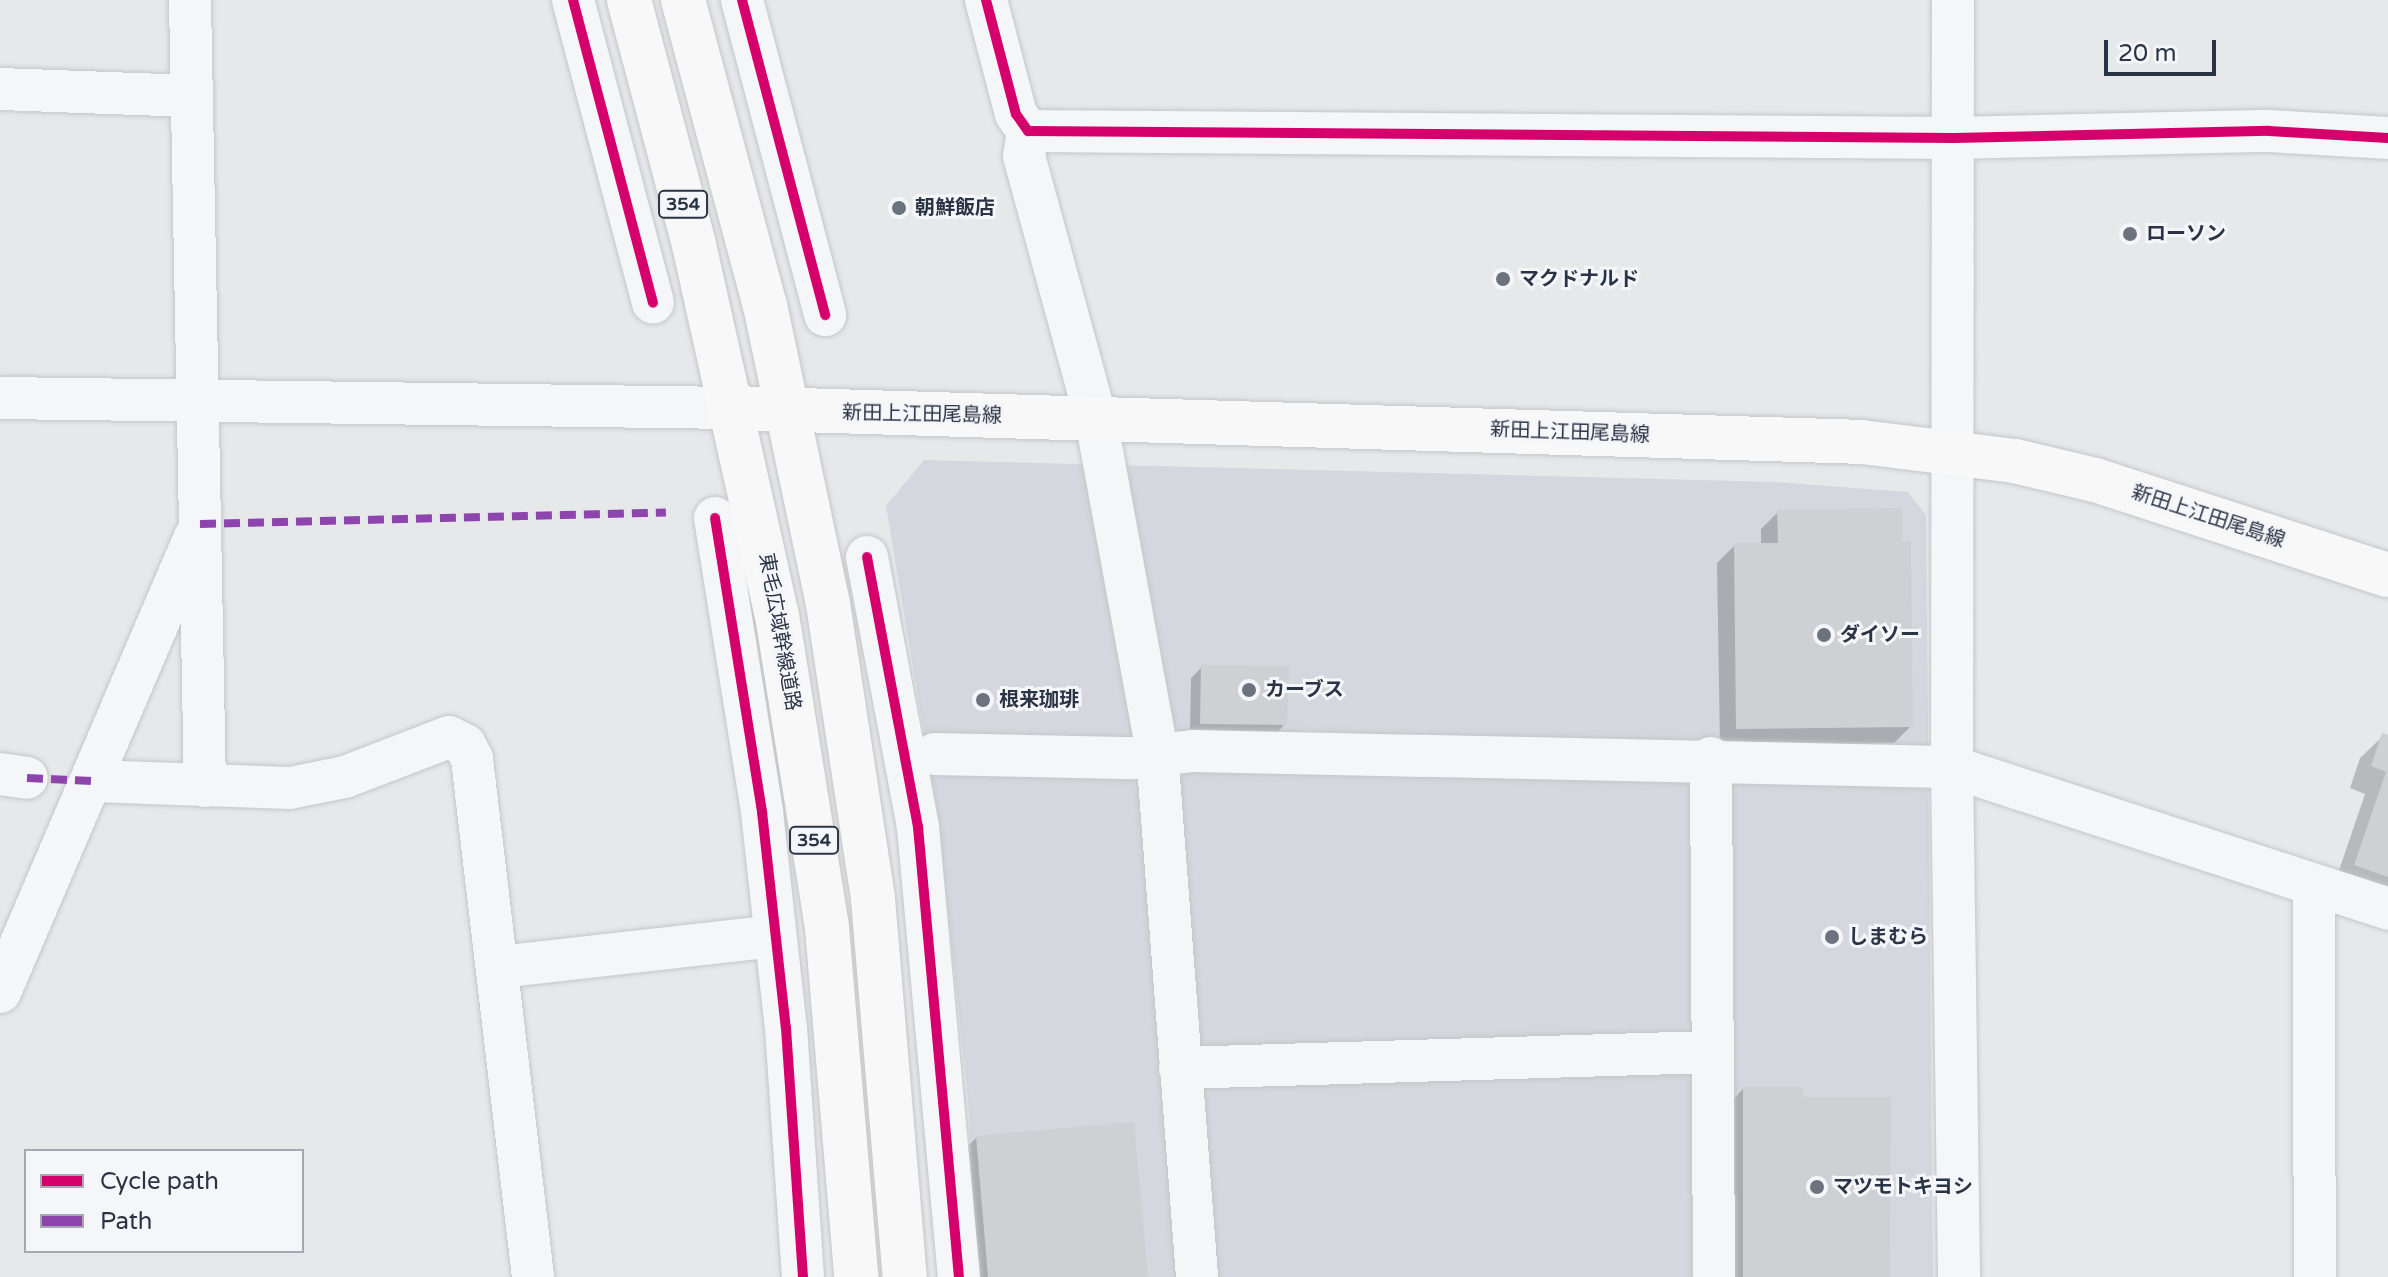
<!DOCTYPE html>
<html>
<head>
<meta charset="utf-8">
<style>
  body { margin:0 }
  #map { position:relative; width:2388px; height:1277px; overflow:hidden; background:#e6e8ea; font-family:"Varela Round","Noto Sans JP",sans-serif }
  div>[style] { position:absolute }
  .built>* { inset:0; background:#d4d7dd }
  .shadow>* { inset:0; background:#0003 }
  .building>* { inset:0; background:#ced0d3 }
  .roads { filter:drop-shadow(0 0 2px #c4c6c8) drop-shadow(0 0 2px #c4c6c8) }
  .minor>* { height:42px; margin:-21px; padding:0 21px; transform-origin:21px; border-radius:21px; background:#f5f6f7 }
  .major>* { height:44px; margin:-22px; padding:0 22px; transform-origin:22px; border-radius:22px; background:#f8f8f8 }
  .highway>* { height:44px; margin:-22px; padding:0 22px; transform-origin:22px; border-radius:22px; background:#f8f8f8 }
  .quiet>* { height:8px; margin-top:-4px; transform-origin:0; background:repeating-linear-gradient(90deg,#8e44ad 0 16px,transparent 0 24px) }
  .cycleway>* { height:10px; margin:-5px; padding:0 5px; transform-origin:5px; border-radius:5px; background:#d6006c }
  .dots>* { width:22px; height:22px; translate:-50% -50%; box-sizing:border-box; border:4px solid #f4f6f9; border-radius:50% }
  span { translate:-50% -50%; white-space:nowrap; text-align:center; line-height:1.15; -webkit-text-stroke:6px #f4f6f9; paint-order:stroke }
  .shield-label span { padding:2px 6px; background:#f4f6f9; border:2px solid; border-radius:6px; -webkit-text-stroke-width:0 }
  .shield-label { font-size:18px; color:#2b3445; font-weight:700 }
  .poi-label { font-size:20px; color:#2b3445; font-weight:700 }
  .left { translate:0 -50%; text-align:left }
  .street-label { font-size:20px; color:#2b3445 }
  .legend { position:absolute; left:24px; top:1149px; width:280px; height:104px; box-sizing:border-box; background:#f4f6f9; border:2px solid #a4a8b1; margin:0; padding:10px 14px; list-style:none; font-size:24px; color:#2b3445 }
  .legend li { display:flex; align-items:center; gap:16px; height:40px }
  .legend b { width:40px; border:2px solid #a4a8b1 }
  .scale { position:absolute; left:2104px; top:40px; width:112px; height:36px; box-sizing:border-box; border:4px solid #2b3445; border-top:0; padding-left:10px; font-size:24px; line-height:28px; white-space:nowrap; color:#2b3445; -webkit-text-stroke:6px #f4f6f9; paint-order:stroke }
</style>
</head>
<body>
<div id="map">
  <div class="built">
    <div style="clip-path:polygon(924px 460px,1773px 482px,1908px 492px,1926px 515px,1933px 1277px,978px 1277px,968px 1098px,937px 810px,886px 506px)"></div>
  </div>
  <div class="shadow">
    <div style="clip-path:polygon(1778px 512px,1900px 543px,1911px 726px,1894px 743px,1720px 746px,1717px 563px,1735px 545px,1761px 545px,1761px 529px)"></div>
    <div style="clip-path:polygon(1202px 667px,1285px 724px,1274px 736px,1190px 734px,1191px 678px)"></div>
    <div style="clip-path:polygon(2383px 736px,2388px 738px,2388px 907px,2333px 888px,2365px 794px,2350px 788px,2360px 758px)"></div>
    <div style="clip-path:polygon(1744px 1088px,1802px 1099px,1888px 1277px,1727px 1277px,1727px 1106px)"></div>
    <div style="clip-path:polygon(976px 1138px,1146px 1277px,964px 1277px,954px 1160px)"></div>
  </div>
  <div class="building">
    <div style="clip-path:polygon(1902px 508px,1902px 541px,1911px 541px,1913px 727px,1736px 729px,1734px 543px,1778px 543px,1777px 510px)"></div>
    <div style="clip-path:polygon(1201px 665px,1289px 666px,1287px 725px,1200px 724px)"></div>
    <div style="clip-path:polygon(2382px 733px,2388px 735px,2388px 877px,2354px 865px,2386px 772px,2371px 766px)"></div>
    <div style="clip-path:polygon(1743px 1087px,1803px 1087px,1803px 1097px,1891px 1097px,1890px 1277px,1743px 1277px)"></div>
    <div style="clip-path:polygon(1134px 1122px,1148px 1277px,988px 1277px,976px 1136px)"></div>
  </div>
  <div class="roads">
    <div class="minor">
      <div style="left:190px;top:0;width:786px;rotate:88.91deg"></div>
      <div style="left:573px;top:0;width:313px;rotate:75.2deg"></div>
      <div style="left:742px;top:0;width:326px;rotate:75.2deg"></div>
      <div style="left:986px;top:0;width:118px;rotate:75.3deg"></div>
      <div style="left:1016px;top:114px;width:21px;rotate:55deg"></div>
      <div style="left:1028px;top:131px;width:926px;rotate:0.43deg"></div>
      <div style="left:1954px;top:138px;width:315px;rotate:-1.3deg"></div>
      <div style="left:2269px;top:131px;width:119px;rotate:3.4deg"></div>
      <div style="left:1953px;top:0;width:767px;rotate:90.07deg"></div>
      <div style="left:1952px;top:767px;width:510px;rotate:89.21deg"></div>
      <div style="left:0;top:89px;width:192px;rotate:2.1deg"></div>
      <div style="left:1028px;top:131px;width:25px;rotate:99deg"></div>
      <div style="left:1024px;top:156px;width:273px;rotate:74.7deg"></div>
      <div style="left:1096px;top:419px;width:339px;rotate:79.6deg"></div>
      <div style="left:1157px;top:752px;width:527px;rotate:85.64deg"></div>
      <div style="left:0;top:398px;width:733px;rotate:0.78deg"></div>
      <div style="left:715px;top:518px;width:298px;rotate:80.9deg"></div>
      <div style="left:762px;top:812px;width:217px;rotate:83.7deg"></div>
      <div style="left:786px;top:1028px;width:250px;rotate:86.1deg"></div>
      <div style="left:867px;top:557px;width:275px;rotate:79.3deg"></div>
      <div style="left:918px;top:827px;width:452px;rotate:84.8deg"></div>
      <div style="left:935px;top:754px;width:199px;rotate:1.2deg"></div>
      <div style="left:1134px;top:758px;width:59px;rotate:-6.8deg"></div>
      <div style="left:1193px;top:751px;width:759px;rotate:1.21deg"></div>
      <div style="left:1952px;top:767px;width:459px;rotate:18deg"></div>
      <div style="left:1711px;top:758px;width:519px;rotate:89.67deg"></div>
      <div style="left:0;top:774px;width:27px;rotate:8deg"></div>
      <div style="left:92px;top:781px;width:198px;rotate:2deg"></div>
      <div style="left:290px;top:788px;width:56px;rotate:-11.3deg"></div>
      <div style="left:345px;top:777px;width:111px;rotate:-21deg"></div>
      <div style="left:449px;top:737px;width:18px;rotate:27deg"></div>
      <div style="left:465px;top:745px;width:16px;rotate:63deg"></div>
      <div style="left:472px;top:759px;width:522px;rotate:83.28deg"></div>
      <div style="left:2314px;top:885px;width:392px;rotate:89.9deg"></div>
      <div style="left:499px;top:967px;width:278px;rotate:-6.4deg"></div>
      <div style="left:0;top:992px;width:495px;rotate:-66.8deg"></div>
      <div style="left:1180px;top:1068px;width:531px;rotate:-1.73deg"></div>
    </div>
    <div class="major">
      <div style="left:733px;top:408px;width:1130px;rotate:1.72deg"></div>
      <div style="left:1862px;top:442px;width:154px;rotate:7.1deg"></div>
      <div style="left:2015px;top:461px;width:82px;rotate:13.4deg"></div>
      <div style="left:2095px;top:480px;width:308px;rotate:18deg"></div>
    </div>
    <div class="highway">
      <div style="left:629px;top:0;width:253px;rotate:75.1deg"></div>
      <div style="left:694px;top:245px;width:379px;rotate:77.4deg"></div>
      <div style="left:777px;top:615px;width:317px;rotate:80.9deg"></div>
      <div style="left:827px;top:928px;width:350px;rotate:85.2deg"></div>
      <div style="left:683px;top:0;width:316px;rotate:75deg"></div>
      <div style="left:765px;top:305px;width:306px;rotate:78.1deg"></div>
      <div style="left:828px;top:604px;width:298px;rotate:81.3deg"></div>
      <div style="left:873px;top:899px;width:379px;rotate:85.2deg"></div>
    </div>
  </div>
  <div class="quiet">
    <div style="left:200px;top:524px;width:466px;rotate:-1.4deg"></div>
    <div style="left:27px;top:778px;width:65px;rotate:2.6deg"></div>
  </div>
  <div class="cycleway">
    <div style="left:573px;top:0;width:313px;rotate:75.2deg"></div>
    <div style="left:742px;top:0;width:326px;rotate:75.2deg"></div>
    <div style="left:986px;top:0;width:118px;rotate:75.3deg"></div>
    <div style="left:1016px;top:114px;width:21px;rotate:55deg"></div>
    <div style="left:1028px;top:131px;width:926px;rotate:0.43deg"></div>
    <div style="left:1954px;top:138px;width:315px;rotate:-1.3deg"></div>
    <div style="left:2269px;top:131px;width:119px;rotate:3.4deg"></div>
    <div style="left:715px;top:518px;width:298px;rotate:80.9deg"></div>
    <div style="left:762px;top:812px;width:217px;rotate:83.7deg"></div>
    <div style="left:786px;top:1028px;width:250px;rotate:86.1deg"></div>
    <div style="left:867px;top:557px;width:275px;rotate:79.3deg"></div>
    <div style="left:918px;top:827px;width:452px;rotate:84.8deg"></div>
  </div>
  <div class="dots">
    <div style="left:899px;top:208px;background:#6c737f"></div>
    <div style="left:2130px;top:234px;background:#6c737f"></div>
    <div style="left:1503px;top:279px;background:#6c737f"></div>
    <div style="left:1824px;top:635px;background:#6c737f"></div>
    <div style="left:1249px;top:690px;background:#6c737f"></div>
    <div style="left:983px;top:700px;background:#6c737f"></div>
    <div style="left:1832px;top:937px;background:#6c737f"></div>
    <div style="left:1817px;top:1187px;background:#6c737f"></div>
  </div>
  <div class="shield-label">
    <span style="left:683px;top:204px">354</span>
    <span style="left:814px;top:840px">354</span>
  </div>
  <div class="poi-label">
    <span class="left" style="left:915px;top:208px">朝鮮飯店</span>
    <span class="left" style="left:2146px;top:234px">ローソン</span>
    <span class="left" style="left:1519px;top:279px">マクドナルド</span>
    <span class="left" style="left:1840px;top:635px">ダイソー</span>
    <span class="left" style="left:1265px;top:690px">カーブス</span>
    <span class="left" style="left:999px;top:700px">根来珈琲</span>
    <span class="left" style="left:1848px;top:937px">しまむら</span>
    <span class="left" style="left:1833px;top:1187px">マツモトキヨシ</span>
  </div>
  <div class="street-label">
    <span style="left:922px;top:415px;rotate:1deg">新田上江田尾島線</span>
    <span style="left:1570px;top:433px;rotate:2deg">新田上江田尾島線</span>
    <span style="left:2208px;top:517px;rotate:18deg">新田上江田尾島線</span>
    <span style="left:779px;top:632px;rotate:80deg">東毛広域幹線道路</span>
  </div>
  <ul class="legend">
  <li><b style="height:10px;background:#d6006c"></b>Cycle path</li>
  <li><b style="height:10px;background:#8e44ad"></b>Path</li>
  </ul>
  <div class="scale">20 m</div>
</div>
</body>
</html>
